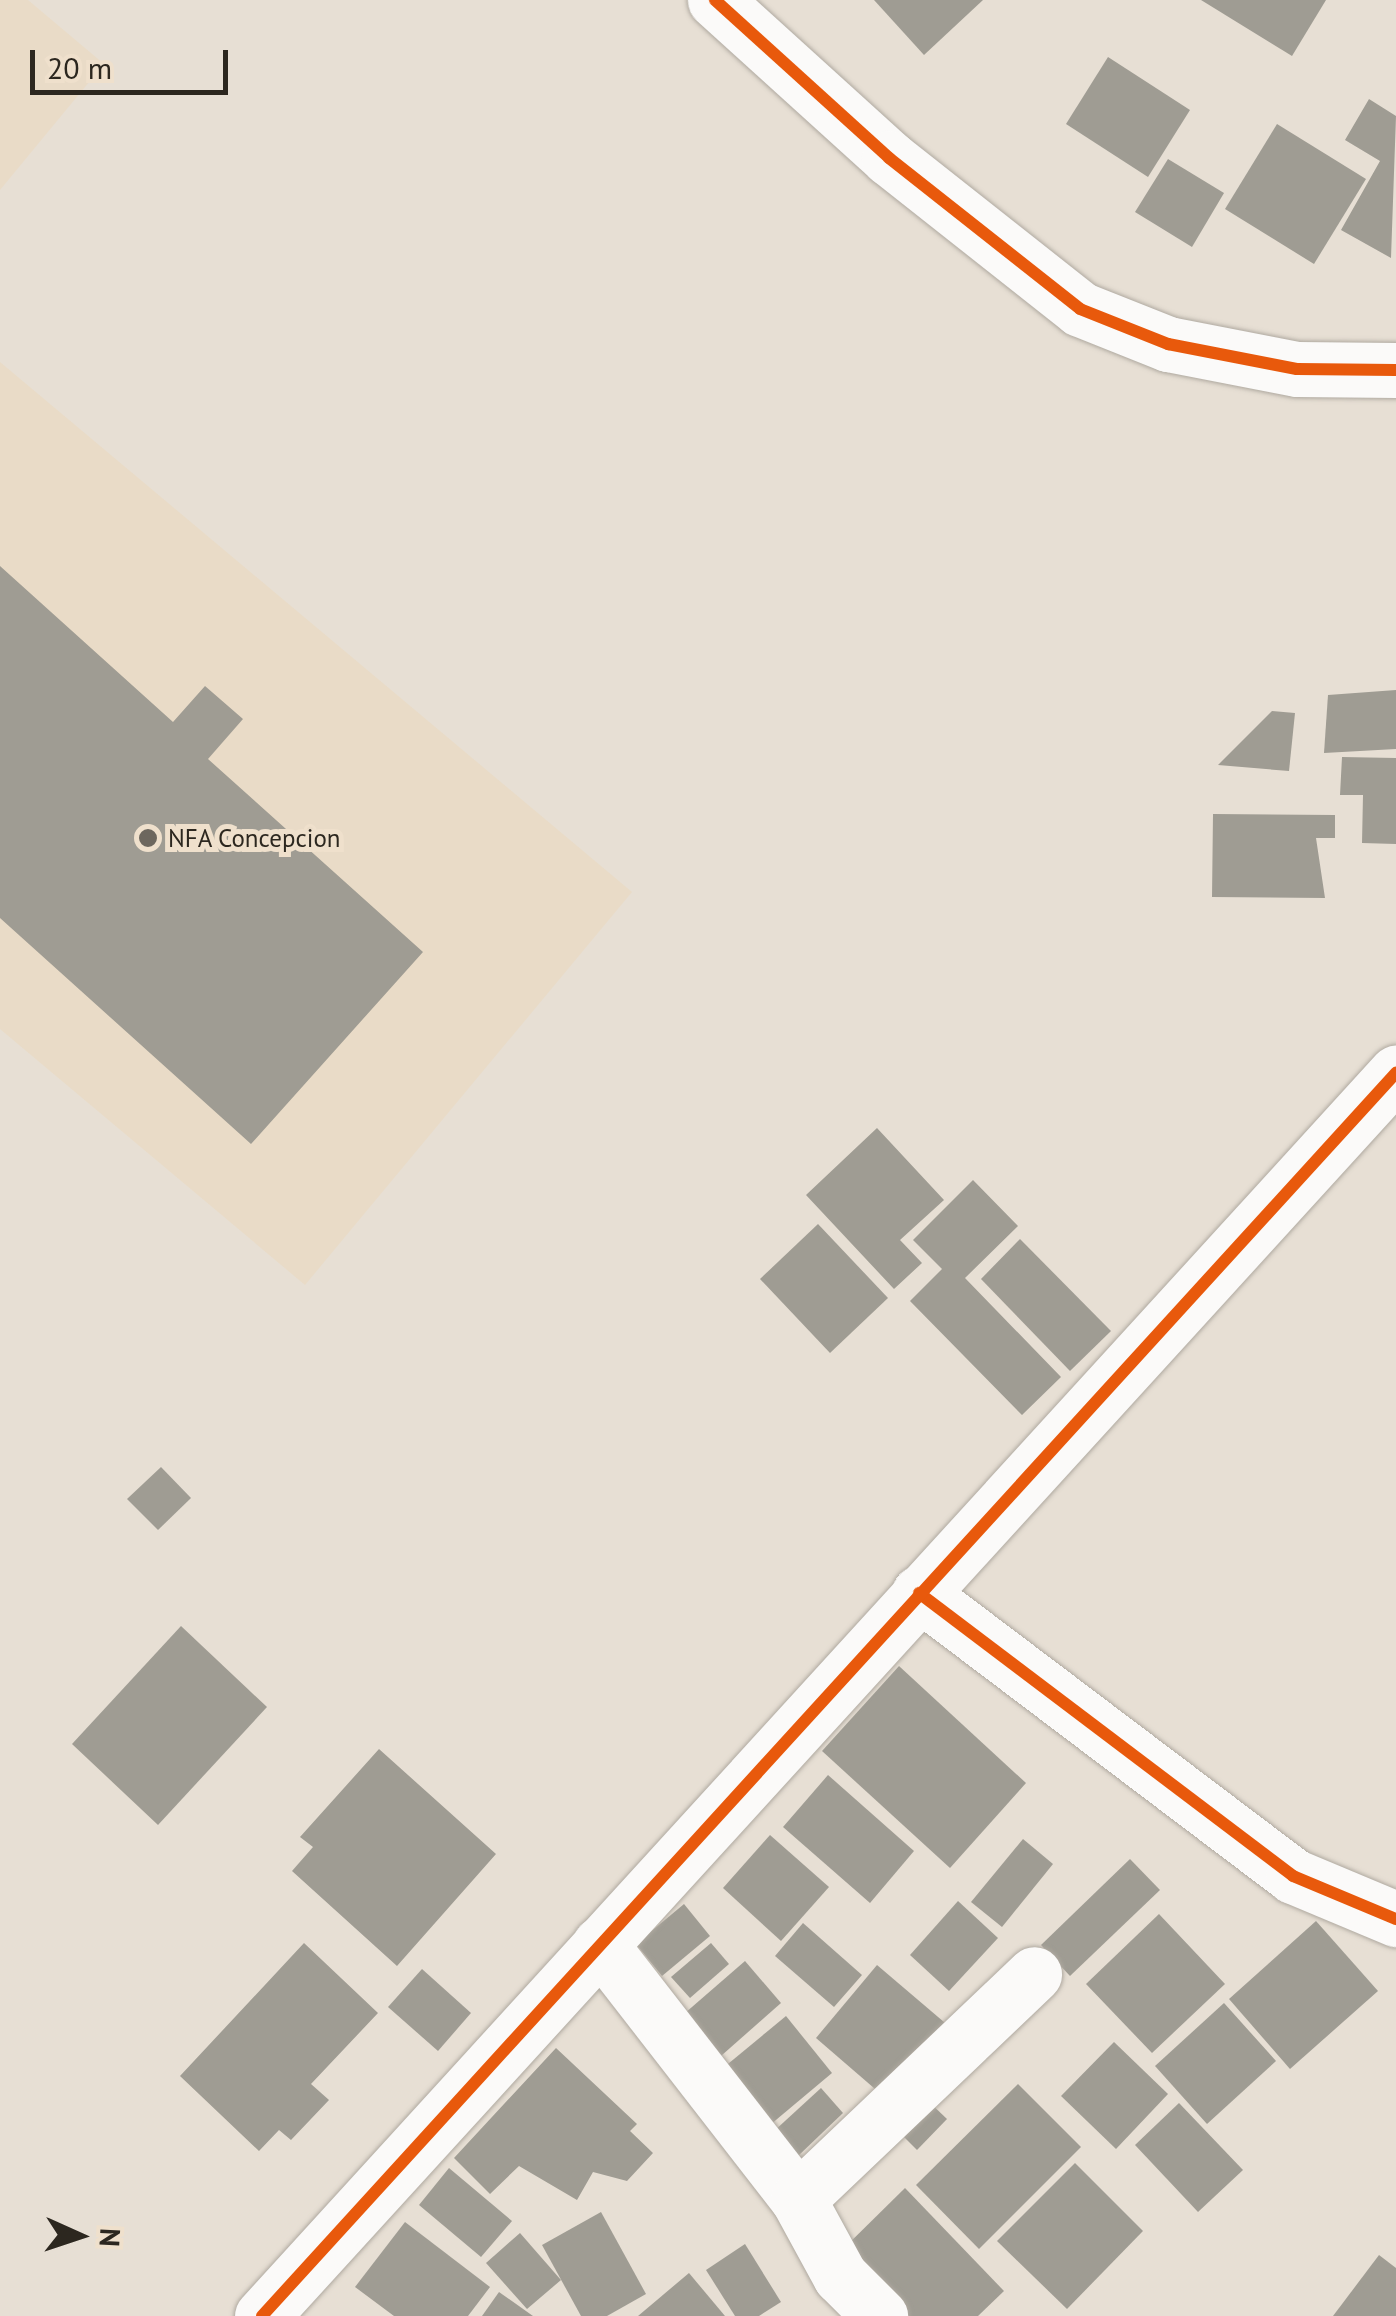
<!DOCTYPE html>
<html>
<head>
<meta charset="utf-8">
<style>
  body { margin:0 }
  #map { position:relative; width:1396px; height:2316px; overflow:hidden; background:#e7dfd4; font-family:"PT Sans",sans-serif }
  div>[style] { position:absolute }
  .built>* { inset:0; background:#e9dbc7 }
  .building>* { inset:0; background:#9f9c93 }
  .roads { filter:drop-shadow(0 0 2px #afa9a0) drop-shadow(0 0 2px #afa9a0) }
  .minor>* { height:55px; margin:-27.5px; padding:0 27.5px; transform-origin:27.5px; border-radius:27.5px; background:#fbfaf9 }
  .cycleway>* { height:12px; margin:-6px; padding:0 6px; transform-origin:6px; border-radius:6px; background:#e8590c }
  .dots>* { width:28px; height:28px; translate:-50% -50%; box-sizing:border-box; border:5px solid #efe0cc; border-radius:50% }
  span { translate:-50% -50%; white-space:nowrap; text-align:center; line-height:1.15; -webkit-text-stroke:10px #efe0cc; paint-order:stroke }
  .poi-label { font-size:25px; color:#2c271f }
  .left { translate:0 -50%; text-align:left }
  .north { position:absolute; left:30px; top:2186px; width:100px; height:100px; -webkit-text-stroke:8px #efe0cc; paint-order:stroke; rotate:93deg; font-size:28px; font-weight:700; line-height:40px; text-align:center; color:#2c271f }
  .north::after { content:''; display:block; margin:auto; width:35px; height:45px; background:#2c271f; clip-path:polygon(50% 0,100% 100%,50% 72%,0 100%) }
  .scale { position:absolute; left:30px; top:50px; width:198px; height:45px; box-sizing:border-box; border:5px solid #2c271f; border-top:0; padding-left:12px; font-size:30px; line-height:35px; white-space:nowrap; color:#2c271f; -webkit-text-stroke:8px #efe0cc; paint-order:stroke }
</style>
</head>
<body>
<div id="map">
  <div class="built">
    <div style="clip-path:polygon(0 0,28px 0,104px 64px,0 190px)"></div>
    <div style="clip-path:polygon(0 362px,632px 892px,305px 1285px,0 1029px)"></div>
  </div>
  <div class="building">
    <div style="clip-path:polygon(874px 0,983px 0,924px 55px)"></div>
    <div style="clip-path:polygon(1201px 0,1326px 0,1292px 56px)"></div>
    <div style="clip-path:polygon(1108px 57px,1190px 110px,1148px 177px,1066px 124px)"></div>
    <div style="clip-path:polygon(1369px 99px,1396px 116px,1391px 258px,1341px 230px,1380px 161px,1345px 140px)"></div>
    <div style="clip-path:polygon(1277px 124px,1366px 179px,1314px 264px,1225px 209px)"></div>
    <div style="clip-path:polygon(1168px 159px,1224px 193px,1192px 247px,1135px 212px)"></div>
    <div style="clip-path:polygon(0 566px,173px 722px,205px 686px,243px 719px,208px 759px,423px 952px,251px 1144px,0 918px)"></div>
    <div style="clip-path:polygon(1396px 690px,1396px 749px,1324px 753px,1328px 695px)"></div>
    <div style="clip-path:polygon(1272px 711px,1295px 713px,1289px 771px,1218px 765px)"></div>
    <div style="clip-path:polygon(1342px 757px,1396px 758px,1396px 844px,1362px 843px,1363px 795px,1340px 795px)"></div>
    <div style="clip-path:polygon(1213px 814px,1335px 815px,1335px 838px,1316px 838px,1325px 898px,1212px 897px)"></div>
    <div style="clip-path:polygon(877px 1128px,944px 1200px,900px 1240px,922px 1263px,894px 1289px,806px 1195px)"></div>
    <div style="clip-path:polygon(973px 1180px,1018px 1226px,965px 1278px,1061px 1377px,1022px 1415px,910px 1301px,942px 1269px,913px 1240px)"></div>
    <div style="clip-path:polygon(818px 1224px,888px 1298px,830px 1353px,760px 1279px)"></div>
    <div style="clip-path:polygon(1020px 1239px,1111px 1331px,1070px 1371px,981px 1279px)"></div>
    <div style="clip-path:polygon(161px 1467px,191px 1498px,158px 1530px,127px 1499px)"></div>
    <div style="clip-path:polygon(181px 1626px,267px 1707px,158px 1825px,72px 1744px)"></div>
    <div style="clip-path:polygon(899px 1666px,1026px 1783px,950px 1868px,822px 1751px)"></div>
    <div style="clip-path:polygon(379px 1749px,496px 1854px,397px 1966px,292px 1871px,313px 1847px,300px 1837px)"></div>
    <div style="clip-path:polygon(828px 1775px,914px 1851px,870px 1903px,783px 1827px)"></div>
    <div style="clip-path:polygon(770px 1835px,829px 1887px,781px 1941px,723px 1888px)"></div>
    <div style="clip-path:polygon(1023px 1839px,1053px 1864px,1002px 1927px,971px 1902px)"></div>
    <div style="clip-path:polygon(1130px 1859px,1160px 1890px,1070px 1976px,1041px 1945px)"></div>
    <div style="clip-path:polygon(958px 1901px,998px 1938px,949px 1991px,910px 1955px)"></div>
    <div style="clip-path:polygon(684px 1904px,710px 1936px,662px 1976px,636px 1944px)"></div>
    <div style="clip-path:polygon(1159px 1914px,1225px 1984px,1152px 2053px,1086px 1984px)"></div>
    <div style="clip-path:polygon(1316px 1921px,1378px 1991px,1290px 2069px,1229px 1999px)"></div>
    <div style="clip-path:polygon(803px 1923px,862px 1975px,834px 2007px,775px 1956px)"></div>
    <div style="clip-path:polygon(304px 1943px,378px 2013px,311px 2084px,329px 2100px,291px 2140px,279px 2130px,259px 2151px,180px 2076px)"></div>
    <div style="clip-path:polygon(711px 1943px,729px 1964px,690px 1998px,671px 1977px)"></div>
    <div style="clip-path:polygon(745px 1961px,781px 2003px,713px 2063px,677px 2020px)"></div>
    <div style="clip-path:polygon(877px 1965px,951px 2028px,889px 2101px,816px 2038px)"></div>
    <div style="clip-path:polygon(422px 1969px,471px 2013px,438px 2051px,388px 2007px)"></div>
    <div style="clip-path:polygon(1224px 2003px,1276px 2061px,1207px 2124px,1155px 2066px)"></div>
    <div style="clip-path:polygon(786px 2016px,832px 2073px,764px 2130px,717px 2073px)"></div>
    <div style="clip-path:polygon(1114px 2042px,1168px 2094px,1116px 2149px,1061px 2096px)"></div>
    <div style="clip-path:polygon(556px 2048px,637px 2124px,630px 2131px,653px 2153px,627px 2181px,593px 2172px,577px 2200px,519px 2166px,490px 2194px,454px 2158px)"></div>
    <div style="clip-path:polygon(1018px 2084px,1081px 2147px,979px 2249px,916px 2185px)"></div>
    <div style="clip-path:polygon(821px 2088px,843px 2113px,797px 2157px,773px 2132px)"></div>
    <div style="clip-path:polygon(925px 2098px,947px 2119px,917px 2150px,895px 2128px)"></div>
    <div style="clip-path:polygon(1179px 2103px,1243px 2170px,1198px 2212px,1135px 2145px)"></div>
    <div style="clip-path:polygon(1075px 2163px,1143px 2231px,1067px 2309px,997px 2241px)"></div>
    <div style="clip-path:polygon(449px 2168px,512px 2221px,481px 2257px,419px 2205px)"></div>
    <div style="clip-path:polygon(905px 2188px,1004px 2291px,978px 2316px,892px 2316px,835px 2257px)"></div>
    <div style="clip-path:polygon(601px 2212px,646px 2294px,607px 2316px,581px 2316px,542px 2245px)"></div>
    <div style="clip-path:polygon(405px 2222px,490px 2287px,468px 2316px,394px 2316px,355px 2287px)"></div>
    <div style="clip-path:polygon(520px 2233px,561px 2280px,527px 2309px,486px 2263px)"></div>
    <div style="clip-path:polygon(745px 2244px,781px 2302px,759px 2316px,735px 2316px,706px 2270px)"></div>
    <div style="clip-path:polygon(1379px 2255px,1396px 2268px,1396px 2316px,1333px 2316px)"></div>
    <div style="clip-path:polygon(689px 2273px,725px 2316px,638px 2316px)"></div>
    <div style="clip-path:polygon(499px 2292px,533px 2316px,482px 2316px)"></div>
  </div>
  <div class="roads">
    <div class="minor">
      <div style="left:715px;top:0;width:235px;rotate:42.2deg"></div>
      <div style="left:889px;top:158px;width:243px;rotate:38.3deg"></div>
      <div style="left:1080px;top:309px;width:95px;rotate:21.7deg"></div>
      <div style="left:1168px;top:344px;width:131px;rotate:11deg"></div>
      <div style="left:1297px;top:369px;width:99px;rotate:0.6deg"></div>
      <div style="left:919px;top:1593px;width:469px;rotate:37.1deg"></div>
      <div style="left:1293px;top:1876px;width:112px;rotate:22.7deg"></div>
      <div style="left:600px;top:1944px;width:323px;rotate:52.2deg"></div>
      <div style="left:798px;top:2199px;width:88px;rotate:61.4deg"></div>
      <div style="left:840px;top:2276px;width:57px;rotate:45deg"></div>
      <div style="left:798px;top:2199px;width:326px;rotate:-43.6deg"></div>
      <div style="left:262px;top:2316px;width:1683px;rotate:-47.63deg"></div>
    </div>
  </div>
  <div class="cycleway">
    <div style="left:715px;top:0;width:235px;rotate:42.2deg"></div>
    <div style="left:889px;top:158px;width:243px;rotate:38.3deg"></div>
    <div style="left:1080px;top:309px;width:95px;rotate:21.7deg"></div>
    <div style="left:1168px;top:344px;width:131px;rotate:11deg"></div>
    <div style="left:1297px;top:369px;width:99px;rotate:0.6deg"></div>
    <div style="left:919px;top:1593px;width:469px;rotate:37.1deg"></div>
    <div style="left:1293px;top:1876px;width:112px;rotate:22.7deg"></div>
    <div style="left:262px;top:2316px;width:1683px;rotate:-47.63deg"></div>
  </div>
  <div class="dots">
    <div style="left:148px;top:838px;background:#6d675e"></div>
  </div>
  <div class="poi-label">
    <span class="left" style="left:168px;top:838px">NFA Concepcion</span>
  </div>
  <div class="north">N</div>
  <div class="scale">20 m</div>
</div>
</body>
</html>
